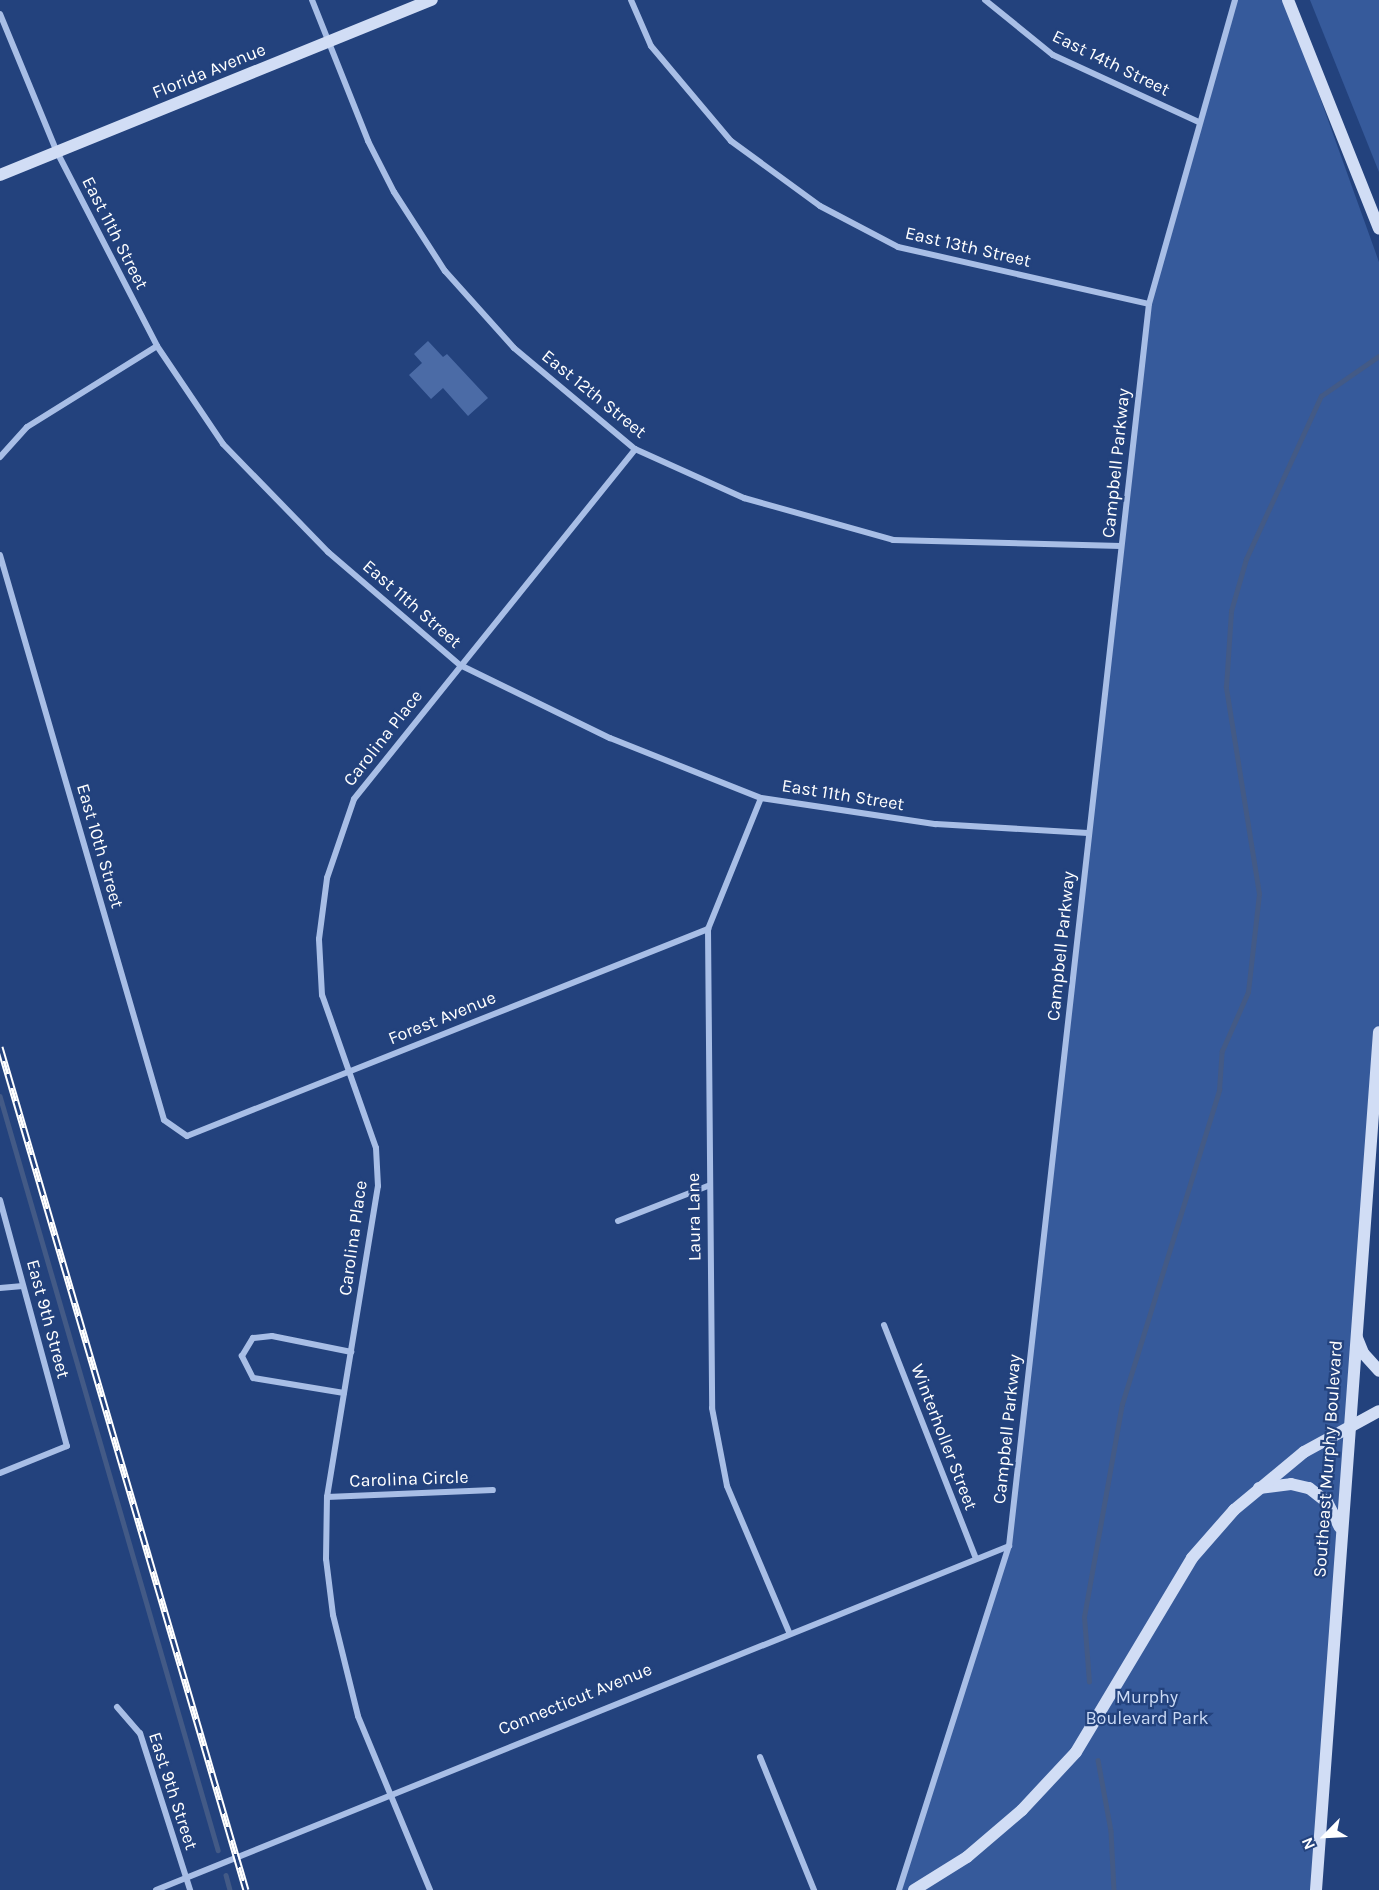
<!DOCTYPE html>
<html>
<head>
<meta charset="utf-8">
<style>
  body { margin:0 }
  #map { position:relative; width:1379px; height:1890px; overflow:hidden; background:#23427d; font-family:Karla,sans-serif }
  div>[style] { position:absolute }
  .green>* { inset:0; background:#365a9b }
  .stream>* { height:4.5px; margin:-2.25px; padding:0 2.25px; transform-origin:2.25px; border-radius:2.25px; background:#435a86 }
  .building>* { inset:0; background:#4b6ba6 }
  .street>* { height:6px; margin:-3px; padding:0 3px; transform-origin:3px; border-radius:3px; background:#a8bee6 }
  .secondary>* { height:12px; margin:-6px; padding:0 6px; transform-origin:6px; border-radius:6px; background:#d1ddf5 }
  .rail>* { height:7px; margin-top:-3.5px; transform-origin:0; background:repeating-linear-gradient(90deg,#23427d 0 14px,#fff 0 28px); box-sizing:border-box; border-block:2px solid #fff }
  span { translate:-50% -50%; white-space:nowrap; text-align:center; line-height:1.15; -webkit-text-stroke:4.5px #23427d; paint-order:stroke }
  .street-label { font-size:18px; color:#fff }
  .park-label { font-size:18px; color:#cbdaf5 }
  .north { position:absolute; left:1295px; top:1806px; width:60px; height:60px; -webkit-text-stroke:4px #23427d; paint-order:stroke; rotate:246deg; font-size:16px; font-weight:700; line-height:24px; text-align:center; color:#fff }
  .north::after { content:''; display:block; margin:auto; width:21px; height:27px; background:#fff; clip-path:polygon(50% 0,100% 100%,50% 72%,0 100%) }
</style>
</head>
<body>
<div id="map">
  <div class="green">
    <div style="clip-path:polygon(1235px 0,1285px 0,1379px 262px,1379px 1032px,1316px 1890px,899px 1890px,1009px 1546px,1149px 304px)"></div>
    <div style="clip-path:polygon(1310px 0,1379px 0,1379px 172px)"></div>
  </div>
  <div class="stream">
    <div style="left:0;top:1096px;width:785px;rotate:73.87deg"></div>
    <div style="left:1089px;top:1682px;width:65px;rotate:-94.4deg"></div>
    <div style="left:1084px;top:1617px;width:216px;rotate:-79.9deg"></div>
    <div style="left:1122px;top:1404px;width:329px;rotate:-72.8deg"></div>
    <div style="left:1219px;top:1090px;width:39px;rotate:-86deg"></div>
    <div style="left:1222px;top:1051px;width:64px;rotate:-66.2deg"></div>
    <div style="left:1248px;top:992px;width:99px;rotate:-83.6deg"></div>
    <div style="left:1259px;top:894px;width:210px;rotate:-99.1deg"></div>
    <div style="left:1226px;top:687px;width:76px;rotate:-86.2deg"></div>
    <div style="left:1231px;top:611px;width:54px;rotate:-73.9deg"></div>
    <div style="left:1246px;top:559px;width:179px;rotate:-65.3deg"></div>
    <div style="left:1321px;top:396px;width:70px;rotate:-34.6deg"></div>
    <div style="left:1098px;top:1760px;width:72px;rotate:79.6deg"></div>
    <div style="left:1111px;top:1831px;width:59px;rotate:87.1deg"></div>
    <div style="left:226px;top:1875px;width:16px;rotate:75deg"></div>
  </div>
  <div class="building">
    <div style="clip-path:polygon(428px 341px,443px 357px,447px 354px,488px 398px,468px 416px,443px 388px,431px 399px,409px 375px,422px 363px,414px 354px)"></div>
  </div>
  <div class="street">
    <div style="left:312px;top:0;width:152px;rotate:68.3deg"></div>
    <div style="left:368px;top:141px;width:57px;rotate:63deg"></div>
    <div style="left:394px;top:192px;width:94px;rotate:57.2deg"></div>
    <div style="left:445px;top:271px;width:103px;rotate:48.1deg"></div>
    <div style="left:514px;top:348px;width:158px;rotate:39.9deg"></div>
    <div style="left:635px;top:449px;width:120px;rotate:24.2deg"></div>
    <div style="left:744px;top:498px;width:155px;rotate:15.7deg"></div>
    <div style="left:893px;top:540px;width:228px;rotate:1.5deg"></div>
    <div style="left:631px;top:0;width:50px;rotate:66.5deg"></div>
    <div style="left:651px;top:46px;width:124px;rotate:49.9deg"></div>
    <div style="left:731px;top:141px;width:110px;rotate:36.1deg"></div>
    <div style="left:820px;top:206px;width:88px;rotate:27.7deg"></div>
    <div style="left:898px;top:247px;width:257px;rotate:12.8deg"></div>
    <div style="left:985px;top:0;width:87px;rotate:39deg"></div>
    <div style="left:1053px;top:55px;width:161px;rotate:24.7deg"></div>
    <div style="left:0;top:14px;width:149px;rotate:67.6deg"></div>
    <div style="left:57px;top:152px;width:218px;rotate:62.7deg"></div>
    <div style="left:157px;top:346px;width:118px;rotate:56deg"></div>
    <div style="left:223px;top:444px;width:151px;rotate:45.8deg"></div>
    <div style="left:328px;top:552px;width:174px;rotate:40.6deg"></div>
    <div style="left:460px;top:665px;width:167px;rotate:26deg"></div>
    <div style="left:610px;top:738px;width:162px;rotate:21.7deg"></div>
    <div style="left:761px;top:798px;width:177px;rotate:8.5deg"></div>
    <div style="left:936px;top:824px;width:152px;rotate:3.4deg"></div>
    <div style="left:0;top:457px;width:40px;rotate:-48deg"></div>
    <div style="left:27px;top:427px;width:153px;rotate:-31.9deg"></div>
    <div style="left:0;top:555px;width:588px;rotate:73.81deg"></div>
    <div style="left:164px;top:1120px;width:28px;rotate:35deg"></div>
    <div style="left:187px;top:1136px;width:561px;rotate:-21.67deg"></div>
    <div style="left:761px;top:798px;width:141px;rotate:112deg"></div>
    <div style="left:708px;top:929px;width:479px;rotate:89.5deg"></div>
    <div style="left:712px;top:1408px;width:79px;rotate:79.1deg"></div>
    <div style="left:727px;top:1486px;width:159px;rotate:67deg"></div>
    <div style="left:0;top:1200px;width:255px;rotate:74.8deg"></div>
    <div style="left:67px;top:1446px;width:72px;rotate:158.1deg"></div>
    <div style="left:618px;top:1221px;width:97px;rotate:-21.3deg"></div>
    <div style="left:0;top:1288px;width:23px;rotate:-5deg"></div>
    <div style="left:884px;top:1325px;width:251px;rotate:68.5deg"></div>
    <div style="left:344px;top:1393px;width:92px;rotate:-170.6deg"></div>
    <div style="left:253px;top:1378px;width:25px;rotate:-117deg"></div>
    <div style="left:242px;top:1356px;width:21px;rotate:-59deg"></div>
    <div style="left:253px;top:1338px;width:19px;rotate:-6deg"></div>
    <div style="left:272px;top:1336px;width:81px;rotate:11.4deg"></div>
    <div style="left:327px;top:1497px;width:166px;rotate:-2.4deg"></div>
    <div style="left:117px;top:1707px;width:35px;rotate:49deg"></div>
    <div style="left:140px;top:1733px;width:165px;rotate:72.3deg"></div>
    <div style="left:760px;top:1757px;width:144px;rotate:67.9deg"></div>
    <div style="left:156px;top:1890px;width:920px;rotate:-21.96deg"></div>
    <div style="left:430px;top:1890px;width:188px;rotate:-112.5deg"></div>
    <div style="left:358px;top:1716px;width:104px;rotate:-103.9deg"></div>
    <div style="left:333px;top:1615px;width:56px;rotate:-97.1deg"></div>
    <div style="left:326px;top:1559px;width:62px;rotate:-89.1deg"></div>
    <div style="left:327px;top:1497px;width:315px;rotate:-80.7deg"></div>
    <div style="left:378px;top:1186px;width:38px;rotate:-93deg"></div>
    <div style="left:376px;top:1148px;width:162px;rotate:-109.4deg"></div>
    <div style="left:322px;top:995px;width:56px;rotate:-93.1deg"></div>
    <div style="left:319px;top:939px;width:62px;rotate:-82.5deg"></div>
    <div style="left:327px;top:878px;width:83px;rotate:-71.1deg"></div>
    <div style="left:354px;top:799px;width:449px;rotate:-51.2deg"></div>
    <div style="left:899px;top:1890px;width:361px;rotate:-72.3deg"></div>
    <div style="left:1009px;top:1546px;width:1250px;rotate:-83.57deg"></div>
    <div style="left:1149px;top:304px;width:316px;rotate:-74.2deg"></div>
  </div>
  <div class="secondary">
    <div style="left:1288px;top:0;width:246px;rotate:68.3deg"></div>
    <div style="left:0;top:175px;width:466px;rotate:-22.1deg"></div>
    <div style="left:1357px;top:1338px;width:16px;rotate:68deg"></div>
    <div style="left:1363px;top:1353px;width:24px;rotate:48deg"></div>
    <div style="left:1259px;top:1488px;width:32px;rotate:-7deg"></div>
    <div style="left:1291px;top:1484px;width:18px;rotate:13deg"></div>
    <div style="left:1309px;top:1488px;width:23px;rotate:38deg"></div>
    <div style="left:1327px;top:1502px;width:28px;rotate:63deg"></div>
    <div style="left:914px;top:1890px;width:62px;rotate:-31.9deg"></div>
    <div style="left:967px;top:1857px;width:72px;rotate:-40.5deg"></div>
    <div style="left:1022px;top:1810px;width:79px;rotate:-47deg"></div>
    <div style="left:1076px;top:1752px;width:226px;rotate:-59.1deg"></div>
    <div style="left:1192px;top:1558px;width:64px;rotate:-48.8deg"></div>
    <div style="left:1234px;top:1510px;width:91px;rotate:-39.6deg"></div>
    <div style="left:1304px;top:1452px;width:85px;rotate:-28.7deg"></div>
    <div style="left:1316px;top:1890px;width:860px;rotate:-85.8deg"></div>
  </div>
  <div class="rail">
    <div style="left:0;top:1047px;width:878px;rotate:73.73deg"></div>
  </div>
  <div class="street-label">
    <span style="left:1111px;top:63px;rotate:26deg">East 14th Street</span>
    <span style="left:209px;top:71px;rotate:-22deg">Florida Avenue</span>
    <span style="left:115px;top:233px;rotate:63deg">East 11th Street</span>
    <span style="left:968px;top:247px;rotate:13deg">East 13th Street</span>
    <span style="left:594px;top:394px;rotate:39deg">East 12th Street</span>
    <span style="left:1116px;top:463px;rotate:-84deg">Campbell Parkway</span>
    <span style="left:412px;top:604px;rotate:41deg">East 11th Street</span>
    <span style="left:383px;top:738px;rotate:-52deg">Carolina Place</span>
    <span style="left:843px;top:795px;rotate:9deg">East 11th Street</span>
    <span style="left:100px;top:846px;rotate:74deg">East 10th Street</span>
    <span style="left:1061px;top:946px;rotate:-84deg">Campbell Parkway</span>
    <span style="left:442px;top:1018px;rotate:-22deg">Forest Avenue</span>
    <span style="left:694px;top:1217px;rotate:-91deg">Laura Lane</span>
    <span style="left:353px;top:1238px;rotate:-82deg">Carolina Place</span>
    <span style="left:48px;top:1319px;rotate:75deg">East 9th Street</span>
    <span style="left:1007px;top:1429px;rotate:-84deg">Campbell Parkway</span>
    <span style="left:944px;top:1437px;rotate:69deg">Winterholler Street</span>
    <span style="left:1328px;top:1459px;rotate:-86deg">Southeast Murphy Boulevard</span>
    <span style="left:409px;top:1479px;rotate:-2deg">Carolina Circle</span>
    <span style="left:575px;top:1699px;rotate:-22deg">Connecticut Avenue</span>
    <span style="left:173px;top:1791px;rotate:72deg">East 9th Street</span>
  </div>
  <div class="park-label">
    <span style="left:1147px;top:1708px">Murphy<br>Boulevard Park</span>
  </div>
  <div class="north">N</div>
</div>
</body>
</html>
